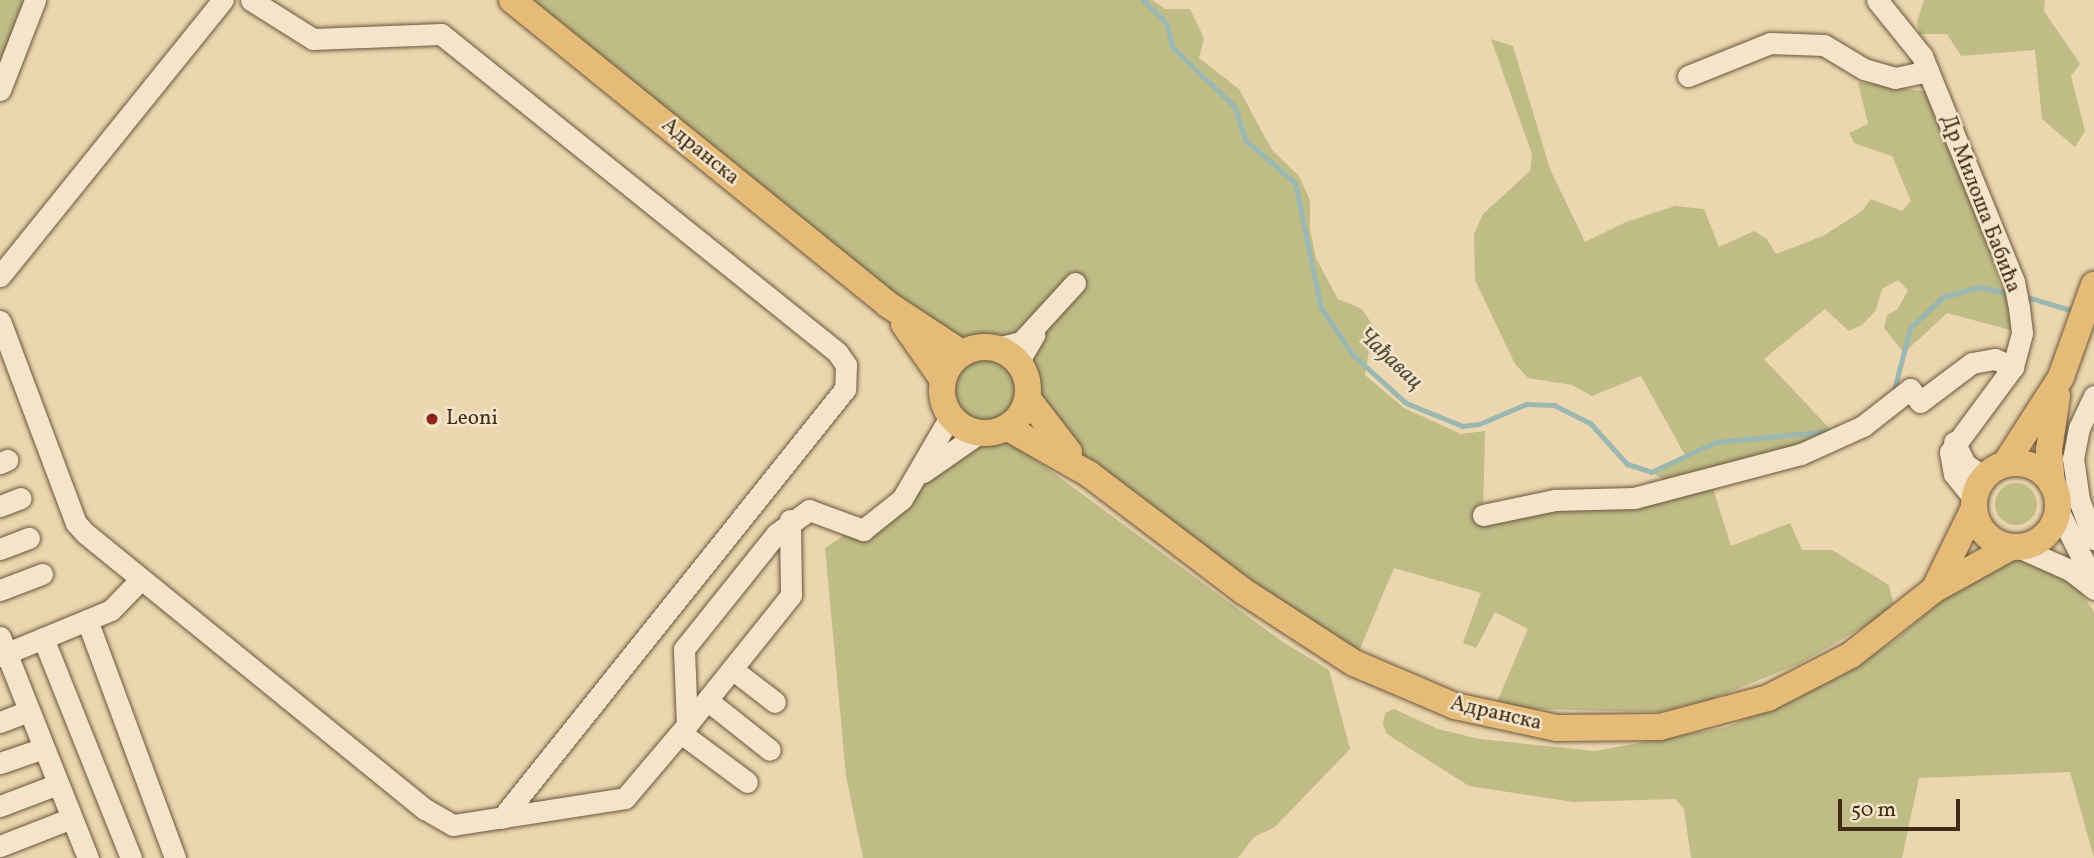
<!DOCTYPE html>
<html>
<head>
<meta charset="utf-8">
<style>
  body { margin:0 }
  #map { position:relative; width:2094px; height:858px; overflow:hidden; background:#ecd6af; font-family:Vollkorn,serif }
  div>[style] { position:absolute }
  .green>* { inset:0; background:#bfbc86 }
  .round { border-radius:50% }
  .stream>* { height:5px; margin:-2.5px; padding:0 2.5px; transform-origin:2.5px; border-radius:2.5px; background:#9ab8b1 }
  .roads { filter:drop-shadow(0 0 2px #6b563b) drop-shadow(0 0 2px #6b563b) }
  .minor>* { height:21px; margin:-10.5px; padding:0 10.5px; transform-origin:10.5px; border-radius:10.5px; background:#f3e4cb }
  .major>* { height:26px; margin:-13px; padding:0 13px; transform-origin:13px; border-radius:13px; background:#e6bb78 }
  .major>.ring { margin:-13px; padding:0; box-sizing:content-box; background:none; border:26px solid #e6bb78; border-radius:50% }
  .dots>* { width:19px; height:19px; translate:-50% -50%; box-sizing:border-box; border:4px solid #f3e4cb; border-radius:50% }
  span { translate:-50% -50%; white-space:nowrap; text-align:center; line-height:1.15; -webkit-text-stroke:5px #f3e4cb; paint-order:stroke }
  .street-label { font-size:21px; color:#402c14 }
  .poi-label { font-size:21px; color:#402c14 }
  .left { translate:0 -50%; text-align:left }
  .water-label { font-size:23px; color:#564f3b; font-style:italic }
  .scale { position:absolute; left:1838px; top:799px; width:122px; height:32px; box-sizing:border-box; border:4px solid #402c14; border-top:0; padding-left:9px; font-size:21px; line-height:24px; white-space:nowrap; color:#402c14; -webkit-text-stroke:5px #f3e4cb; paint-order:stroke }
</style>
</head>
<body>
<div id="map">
  <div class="green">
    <div style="clip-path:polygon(0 0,27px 0,0 68px)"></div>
    <div style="clip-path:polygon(513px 0,1152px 0,1165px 9px,1190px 9px,1204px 38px,1199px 58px,1239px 89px,1272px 150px,1299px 176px,1310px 200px,1310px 229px,1316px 258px,1338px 299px,1362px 309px,1373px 326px,1365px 375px,1404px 408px,1461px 434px,1485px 431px,1483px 514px,1675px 487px,1651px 472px,1686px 457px,1641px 376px,1592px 396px,1572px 385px,1528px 378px,1515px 364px,1475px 280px,1474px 234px,1483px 214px,1530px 171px,1532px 154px,1491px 39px,1513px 46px,1550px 169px,1585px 242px,1626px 222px,1675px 206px,1704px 209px,1719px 247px,1754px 231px,1767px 239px,1776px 254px,1823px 236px,1862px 211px,1871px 199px,1902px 211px,1911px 201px,1892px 156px,1854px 143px,1849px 133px,1868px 124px,1858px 82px,1937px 93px,2022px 333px,1947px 313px,1904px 353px,1884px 328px,1887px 315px,1897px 310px,1908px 290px,1898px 280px,1882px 289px,1876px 310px,1862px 325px,1849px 331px,1825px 309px,1764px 359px,1832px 431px,1710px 479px,1731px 546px,1790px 523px,1802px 550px,1832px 550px,1889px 585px,1893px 603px,1879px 618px,1799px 664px,1712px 699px,1660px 712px,1519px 709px,1497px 702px,1528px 629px,1495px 612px,1476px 648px,1463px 643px,1481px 593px,1394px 568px,1354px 663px,1014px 423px,1023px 412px,1029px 388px,1016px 359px,997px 348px,973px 348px,951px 363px,944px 375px,909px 328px)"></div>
    <div style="clip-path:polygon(1924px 0,2045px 0,2044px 11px,2080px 64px,2071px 76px,2085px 131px,2075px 147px,2042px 119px,2035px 50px,1961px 56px,1947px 34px,1919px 34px,1917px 22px)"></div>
    <div class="round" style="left:950px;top:356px;width:70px;height:70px"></div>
    <div style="clip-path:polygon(950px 417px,973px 433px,998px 432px,1283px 642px,1329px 670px,1350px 749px,1275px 827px,1254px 837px,1238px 858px,863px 858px,846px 776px,825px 548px,904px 496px,942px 447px)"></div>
    <div class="round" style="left:1995px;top:483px;width:42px;height:42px"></div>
    <div style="clip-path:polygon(2013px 553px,2072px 579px,2094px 612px,2094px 858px,2070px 772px,1919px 778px,1902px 858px,1691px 858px,1684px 809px,1675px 799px,1574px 802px,1469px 786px,1387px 734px,1383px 724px,1385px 713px,1394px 709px,1438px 729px,1479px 739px,1595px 751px,1727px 727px,1840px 677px,1894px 641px,1969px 577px)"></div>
  </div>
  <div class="stream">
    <div style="left:1143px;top:0;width:34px;rotate:45deg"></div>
    <div style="left:1167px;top:24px;width:24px;rotate:78deg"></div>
    <div style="left:1172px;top:47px;width:87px;rotate:43.6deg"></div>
    <div style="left:1235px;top:107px;width:34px;rotate:73deg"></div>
    <div style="left:1245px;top:140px;width:66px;rotate:40.7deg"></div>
    <div style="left:1295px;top:183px;width:128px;rotate:78.3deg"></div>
    <div style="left:1321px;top:308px;width:57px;rotate:55.8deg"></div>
    <div style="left:1353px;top:355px;width:72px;rotate:42.2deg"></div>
    <div style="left:1406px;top:403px;width:61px;rotate:22.3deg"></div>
    <div style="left:1462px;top:426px;width:17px;rotate:-7deg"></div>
    <div style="left:1479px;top:424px;width:51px;rotate:-23.1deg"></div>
    <div style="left:1526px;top:404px;width:28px;rotate:2deg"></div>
    <div style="left:1554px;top:405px;width:40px;rotate:26.6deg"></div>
    <div style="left:1590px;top:423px;width:55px;rotate:47.9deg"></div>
    <div style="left:1627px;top:464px;width:25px;rotate:18deg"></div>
    <div style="left:1651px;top:472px;width:72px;rotate:-24.8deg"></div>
    <div style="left:1716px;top:442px;width:116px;rotate:-5.5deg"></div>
    <div style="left:2030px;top:298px;width:49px;rotate:16.6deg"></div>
    <div style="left:1894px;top:390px;width:64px;rotate:-75.5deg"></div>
    <div style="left:1910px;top:328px;width:45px;rotate:-43.2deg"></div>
    <div style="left:1943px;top:297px;width:37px;rotate:-16deg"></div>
    <div style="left:1979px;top:287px;width:25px;rotate:12deg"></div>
  </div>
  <div class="roads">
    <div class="minor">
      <div style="left:251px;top:0;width:73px;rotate:32.2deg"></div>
      <div style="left:313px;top:39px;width:128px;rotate:-2.2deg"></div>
      <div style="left:441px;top:34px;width:508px;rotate:38.77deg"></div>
      <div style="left:837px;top:352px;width:16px;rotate:55deg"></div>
      <div style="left:846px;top:365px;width:24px;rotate:92deg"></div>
      <div style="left:845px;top:389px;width:549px;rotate:128.64deg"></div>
      <div style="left:1877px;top:0;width:72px;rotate:51.2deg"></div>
      <div style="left:1922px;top:56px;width:244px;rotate:67.8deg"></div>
      <div style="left:2014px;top:282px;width:26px;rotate:79deg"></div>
      <div style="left:2019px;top:308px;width:25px;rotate:83deg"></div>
      <div style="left:2022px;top:333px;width:35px;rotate:105deg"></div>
      <div style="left:2013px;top:367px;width:106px;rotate:126.5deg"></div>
      <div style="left:1950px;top:452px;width:22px;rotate:80deg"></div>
      <div style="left:1954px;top:474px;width:32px;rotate:51deg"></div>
      <div style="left:1688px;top:76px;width:88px;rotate:-21.9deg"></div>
      <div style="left:1770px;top:43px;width:54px;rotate:2.1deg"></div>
      <div style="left:1824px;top:45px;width:47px;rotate:31deg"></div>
      <div style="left:1864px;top:69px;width:32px;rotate:16deg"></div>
      <div style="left:1895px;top:78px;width:34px;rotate:-12deg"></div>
      <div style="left:0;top:90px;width:97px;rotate:-68.7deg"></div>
      <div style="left:0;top:276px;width:355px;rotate:-51.1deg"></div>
      <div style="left:0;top:321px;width:216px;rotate:69.4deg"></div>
      <div style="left:76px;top:523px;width:13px;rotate:48deg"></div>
      <div style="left:85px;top:533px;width:438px;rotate:39.1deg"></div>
      <div style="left:425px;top:809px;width:32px;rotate:30deg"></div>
      <div style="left:453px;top:825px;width:174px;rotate:-8.9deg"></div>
      <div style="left:625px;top:798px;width:96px;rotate:-49.7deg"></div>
      <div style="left:687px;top:725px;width:76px;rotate:-92.3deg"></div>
      <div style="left:684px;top:649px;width:147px;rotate:-51.3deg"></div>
      <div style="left:776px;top:534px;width:41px;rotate:-36deg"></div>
      <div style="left:809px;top:510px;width:58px;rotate:20.3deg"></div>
      <div style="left:863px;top:530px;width:50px;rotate:-38.5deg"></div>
      <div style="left:902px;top:499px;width:95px;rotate:-59.7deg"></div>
      <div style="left:997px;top:348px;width:25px;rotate:-14deg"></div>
      <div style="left:1021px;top:342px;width:80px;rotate:-47.5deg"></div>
      <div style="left:1023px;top:368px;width:11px;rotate:-100deg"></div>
      <div style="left:1021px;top:357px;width:26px;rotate:-59deg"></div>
      <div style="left:2094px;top:396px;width:35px;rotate:115deg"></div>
      <div style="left:2079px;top:428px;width:31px;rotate:101deg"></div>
      <div style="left:2073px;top:458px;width:42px;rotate:81.9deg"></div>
      <div style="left:2079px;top:500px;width:42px;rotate:69deg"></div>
      <div style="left:1954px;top:442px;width:25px;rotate:63deg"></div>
      <div style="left:1965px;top:464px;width:23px;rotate:34deg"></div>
      <div style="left:0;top:463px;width:8px;rotate:-23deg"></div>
      <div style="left:923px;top:472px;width:67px;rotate:-34.6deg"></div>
      <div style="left:0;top:506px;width:22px;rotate:-21deg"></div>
      <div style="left:2058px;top:510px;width:80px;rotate:63.4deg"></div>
      <div style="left:1483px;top:515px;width:74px;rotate:-11.8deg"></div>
      <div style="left:1555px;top:500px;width:79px;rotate:-1.5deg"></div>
      <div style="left:1634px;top:498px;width:173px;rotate:-14.8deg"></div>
      <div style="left:1801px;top:454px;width:68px;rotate:-24.3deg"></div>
      <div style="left:1863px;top:426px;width:60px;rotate:-38.2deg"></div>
      <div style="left:1910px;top:389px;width:16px;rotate:52deg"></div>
      <div style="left:1920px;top:402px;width:65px;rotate:-36.9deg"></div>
      <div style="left:1972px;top:363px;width:23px;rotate:-10deg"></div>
      <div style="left:1995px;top:359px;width:20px;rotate:24deg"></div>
      <div style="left:2018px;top:547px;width:57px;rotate:23.9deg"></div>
      <div style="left:2070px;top:570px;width:31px;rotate:38deg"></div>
      <div style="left:0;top:549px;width:31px;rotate:-21deg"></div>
      <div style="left:0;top:590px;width:45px;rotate:-20.9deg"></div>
      <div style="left:87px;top:620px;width:254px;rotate:69.7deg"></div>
      <div style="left:0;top:637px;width:238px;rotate:68.3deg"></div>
      <div style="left:43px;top:638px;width:237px;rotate:68.2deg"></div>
      <div style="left:0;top:656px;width:120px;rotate:-22.5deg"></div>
      <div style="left:111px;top:610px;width:43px;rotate:-45.9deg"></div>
      <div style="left:732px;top:669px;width:54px;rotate:37.5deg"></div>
      <div style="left:707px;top:700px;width:80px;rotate:38.4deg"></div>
      <div style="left:0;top:722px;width:31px;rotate:-21deg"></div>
      <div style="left:687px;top:725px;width:166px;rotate:-51.3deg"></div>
      <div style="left:791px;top:595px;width:75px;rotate:-90.8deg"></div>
      <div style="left:681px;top:733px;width:82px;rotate:36.6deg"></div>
      <div style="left:0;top:763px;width:46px;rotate:-18.8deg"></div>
      <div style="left:0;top:806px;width:62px;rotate:-20.8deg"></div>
      <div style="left:0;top:846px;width:77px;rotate:-21.3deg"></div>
    </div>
    <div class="major">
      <div style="left:512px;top:0;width:483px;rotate:39deg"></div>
      <div style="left:887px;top:304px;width:90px;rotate:33.2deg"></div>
      <div style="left:904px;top:324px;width:68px;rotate:55.1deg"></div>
      <div class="ring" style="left:942px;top:347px;width:60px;height:60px"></div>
      <div style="left:1028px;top:399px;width:67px;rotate:52.3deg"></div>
      <div style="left:1008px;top:428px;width:93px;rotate:29.6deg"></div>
      <div style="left:1089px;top:474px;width:193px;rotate:37.2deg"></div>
      <div style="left:1243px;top:591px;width:132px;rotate:33deg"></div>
      <div style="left:1354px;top:663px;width:110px;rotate:23.1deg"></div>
      <div style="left:1455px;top:706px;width:104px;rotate:12.2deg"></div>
      <div style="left:1557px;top:728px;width:103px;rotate:-0.6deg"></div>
      <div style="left:1660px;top:727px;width:112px;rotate:-15deg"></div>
      <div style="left:1768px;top:698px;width:93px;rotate:-27.4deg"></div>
      <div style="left:1851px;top:655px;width:107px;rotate:-38.2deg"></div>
      <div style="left:1935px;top:589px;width:87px;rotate:-28.9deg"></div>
      <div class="ring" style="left:1974px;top:463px;width:58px;height:58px"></div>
      <div style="left:2005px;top:464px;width:103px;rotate:-57.2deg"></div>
      <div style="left:2061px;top:377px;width:98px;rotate:-70.3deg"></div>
      <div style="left:2052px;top:484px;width:34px;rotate:-95deg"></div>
      <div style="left:2049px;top:450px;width:55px;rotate:-81.6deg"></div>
      <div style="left:1935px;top:588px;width:89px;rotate:-64deg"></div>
    </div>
  </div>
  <div class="dots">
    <div style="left:432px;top:419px;background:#8f2418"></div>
  </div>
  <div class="street-label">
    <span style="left:700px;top:152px;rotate:39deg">Адранска</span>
    <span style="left:1980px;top:204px;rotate:69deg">Др Милоша Бабића</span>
    <span style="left:1496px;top:714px;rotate:13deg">Адранска</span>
  </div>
  <div class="poi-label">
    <span class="left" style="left:446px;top:419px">Leoni</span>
  </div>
  <div class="water-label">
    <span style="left:1390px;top:359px;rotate:43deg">Чађавац</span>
  </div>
  <div class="scale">50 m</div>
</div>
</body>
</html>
